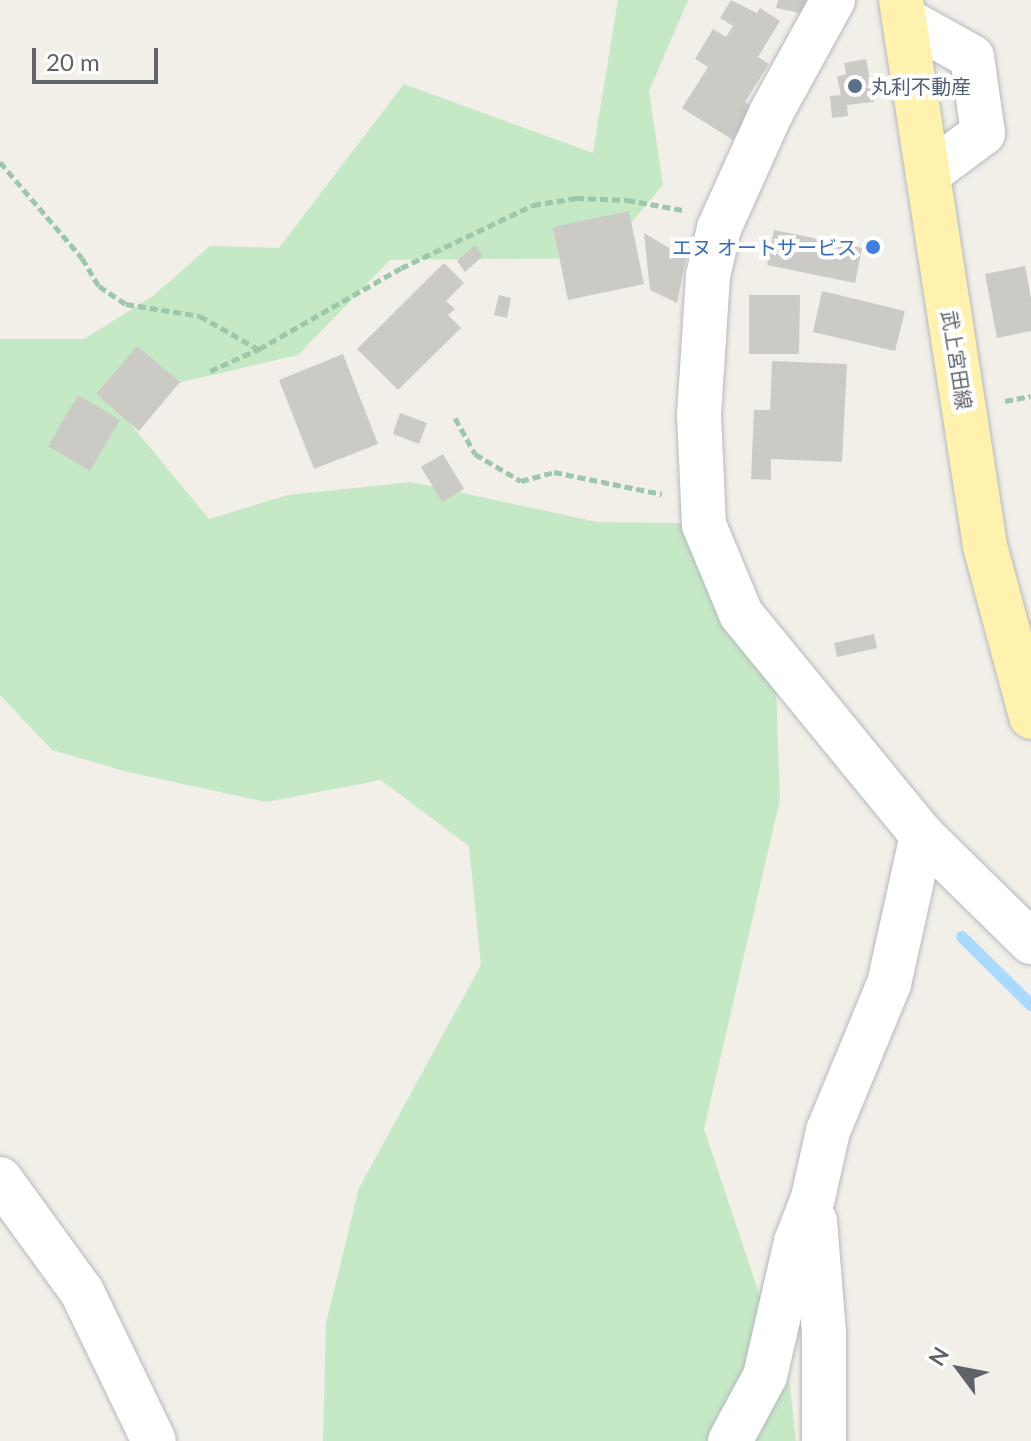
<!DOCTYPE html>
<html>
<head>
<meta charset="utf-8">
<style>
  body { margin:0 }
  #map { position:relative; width:1031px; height:1441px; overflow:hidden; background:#f1efe8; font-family:Lato,"Noto Sans JP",sans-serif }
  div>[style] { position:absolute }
  .green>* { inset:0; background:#c5e8c5 }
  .stream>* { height:12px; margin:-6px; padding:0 6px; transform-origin:6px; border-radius:6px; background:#aadaff }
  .building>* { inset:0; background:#cccac5 }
  .path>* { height:5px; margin-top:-2.5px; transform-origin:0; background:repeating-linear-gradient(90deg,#9cc7a9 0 8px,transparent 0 12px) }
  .roads { filter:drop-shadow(0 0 2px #b5b8bc) drop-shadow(0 0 2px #b5b8bc) }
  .minor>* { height:44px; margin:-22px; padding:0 22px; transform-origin:22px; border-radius:22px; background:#fff }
  .major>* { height:44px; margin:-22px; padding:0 22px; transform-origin:22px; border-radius:22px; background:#fff2af }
  .dots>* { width:22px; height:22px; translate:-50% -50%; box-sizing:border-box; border:4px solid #fff; border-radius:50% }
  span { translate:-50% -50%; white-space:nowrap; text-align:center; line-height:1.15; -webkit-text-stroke:8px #fff; paint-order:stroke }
  .service-label { font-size:20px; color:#4e5e75 }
  .left { translate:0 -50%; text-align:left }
  .shop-label { font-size:20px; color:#366cbe }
  .right { translate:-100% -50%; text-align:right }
  .street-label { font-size:20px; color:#5f6368 }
  .north { position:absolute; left:919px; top:1329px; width:80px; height:80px; -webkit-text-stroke:6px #fff; paint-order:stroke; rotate:302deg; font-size:22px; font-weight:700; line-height:32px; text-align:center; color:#5f6368 }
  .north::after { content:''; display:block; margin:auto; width:28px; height:36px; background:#5f6368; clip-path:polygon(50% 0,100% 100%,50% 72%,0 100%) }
  .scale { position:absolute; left:32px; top:48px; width:126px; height:36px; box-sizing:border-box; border:4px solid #5f6368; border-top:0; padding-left:10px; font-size:24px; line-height:28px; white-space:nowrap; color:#5f6368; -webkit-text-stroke:6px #fff; paint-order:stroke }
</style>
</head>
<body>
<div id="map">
  <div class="green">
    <div style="clip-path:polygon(618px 0,688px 0,649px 91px,663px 185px,601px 258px,390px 260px,298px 355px,110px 399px,209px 519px,288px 495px,411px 482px,597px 522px,681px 523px,698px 571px,774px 632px,780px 799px,704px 1129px,790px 1386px,796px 1441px,323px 1441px,326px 1323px,359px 1188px,481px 965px,469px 846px,381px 780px,266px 802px,128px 772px,52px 750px,0 695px,0 339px,84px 339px,153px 296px,210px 246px,279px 248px,404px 84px,593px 153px)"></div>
  </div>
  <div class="stream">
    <div style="left:962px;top:937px;width:97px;rotate:44.6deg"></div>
  </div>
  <div class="building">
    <div style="clip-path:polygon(731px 0,757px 13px,760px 8px,780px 21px,758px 57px,769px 64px,745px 102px,753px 107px,733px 140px,682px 108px,708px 67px,695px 59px,713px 29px,726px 37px,733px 26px,720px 18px)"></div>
    <div style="clip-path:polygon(778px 0,808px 0,804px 14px,776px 8px)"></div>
    <div style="clip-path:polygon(866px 59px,874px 102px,847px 105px,848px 116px,832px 118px,830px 96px,841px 95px,837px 77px,846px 74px,844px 63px)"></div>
    <div style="clip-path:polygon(629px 211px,644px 284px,568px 300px,553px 227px)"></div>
    <div style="clip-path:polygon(774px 230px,862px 248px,855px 283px,767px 265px)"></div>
    <div style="clip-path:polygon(644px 233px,686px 258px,677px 303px,650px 290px)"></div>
    <div style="clip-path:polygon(475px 245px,483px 256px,465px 272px,457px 261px)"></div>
    <div style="clip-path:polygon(444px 263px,464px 283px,446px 301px,455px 309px,448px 315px,461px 328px,398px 390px,357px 349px)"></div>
    <div style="clip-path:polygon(1025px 266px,1031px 298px,1031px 331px,997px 338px,985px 274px)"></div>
    <div style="clip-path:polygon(822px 291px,905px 311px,895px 351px,813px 332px)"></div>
    <div style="clip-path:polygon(499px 295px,511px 298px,507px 318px,494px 315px)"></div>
    <div style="clip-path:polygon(749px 295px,800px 295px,799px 354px,749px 354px)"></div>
    <div style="clip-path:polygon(137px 346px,180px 382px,139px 431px,96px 394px)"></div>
    <div style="clip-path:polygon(343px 354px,378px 444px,314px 469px,279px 380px)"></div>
    <div style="clip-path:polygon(772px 361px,847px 364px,842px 462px,771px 459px,771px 480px,751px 479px,754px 410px,770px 410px)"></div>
    <div style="clip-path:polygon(78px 395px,120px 420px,90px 471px,48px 446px)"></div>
    <div style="clip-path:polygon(400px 413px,427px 423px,419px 444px,393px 434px)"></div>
    <div style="clip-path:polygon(443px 454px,464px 489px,442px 502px,421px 467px)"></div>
    <div style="clip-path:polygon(874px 634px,877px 648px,837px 657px,834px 643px)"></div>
  </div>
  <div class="path">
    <div style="left:0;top:162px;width:126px;rotate:49.5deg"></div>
    <div style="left:82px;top:258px;width:33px;rotate:59deg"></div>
    <div style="left:99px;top:286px;width:32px;rotate:34deg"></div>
    <div style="left:126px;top:304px;width:75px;rotate:9.2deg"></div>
    <div style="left:200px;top:316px;width:67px;rotate:29.6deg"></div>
    <div style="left:210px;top:371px;width:54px;rotate:-24.2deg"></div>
    <div style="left:259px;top:349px;width:163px;rotate:-29.7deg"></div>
    <div style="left:401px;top:268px;width:146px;rotate:-25.5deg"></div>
    <div style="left:533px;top:205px;width:44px;rotate:-9.2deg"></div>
    <div style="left:576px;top:198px;width:51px;rotate:2.2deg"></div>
    <div style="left:627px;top:200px;width:57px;rotate:10.1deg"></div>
    <div style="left:1005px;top:401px;width:26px;rotate:-11deg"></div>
    <div style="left:455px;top:418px;width:41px;rotate:60.9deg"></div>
    <div style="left:475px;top:454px;width:53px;rotate:30.4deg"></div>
    <div style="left:521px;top:481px;width:34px;rotate:-15deg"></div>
    <div style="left:554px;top:472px;width:110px;rotate:11.5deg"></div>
  </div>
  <div class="roads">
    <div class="minor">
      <div style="left:833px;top:0;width:129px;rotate:118.8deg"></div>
      <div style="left:771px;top:113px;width:126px;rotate:114.3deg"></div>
      <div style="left:719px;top:228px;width:49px;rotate:102.9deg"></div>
      <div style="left:708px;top:276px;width:139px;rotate:93.7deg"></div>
      <div style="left:699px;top:415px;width:110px;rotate:87.4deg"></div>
      <div style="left:704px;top:525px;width:96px;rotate:67.4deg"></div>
      <div style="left:741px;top:614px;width:286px;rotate:50.7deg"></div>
      <div style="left:922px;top:835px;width:153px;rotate:44.5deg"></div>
      <div style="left:904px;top:19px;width:78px;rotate:29.2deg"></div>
      <div style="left:972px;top:57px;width:77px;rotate:81.8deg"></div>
      <div style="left:983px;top:133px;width:69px;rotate:143.3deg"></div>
      <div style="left:0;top:1179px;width:140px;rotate:54deg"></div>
      <div style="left:82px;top:1292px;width:165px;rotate:64.2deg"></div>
      <div style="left:815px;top:1221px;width:112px;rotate:85.4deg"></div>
      <div style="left:824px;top:1333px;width:108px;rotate:90deg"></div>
      <div style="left:730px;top:1441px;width:74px;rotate:-61.7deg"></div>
      <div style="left:765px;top:1376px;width:138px;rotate:-77deg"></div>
      <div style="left:796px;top:1242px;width:47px;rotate:-68.9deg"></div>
      <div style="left:813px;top:1198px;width:69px;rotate:-77.4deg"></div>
      <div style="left:828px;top:1131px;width:159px;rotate:-67.5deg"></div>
      <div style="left:889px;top:984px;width:153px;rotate:-77.5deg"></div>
    </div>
    <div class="major">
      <div style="left:901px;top:0;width:552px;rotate:81.25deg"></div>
      <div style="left:985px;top:546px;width:177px;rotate:74.9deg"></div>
    </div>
  </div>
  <div class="dots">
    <div style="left:855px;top:86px;background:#5c6f8a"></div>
    <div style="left:873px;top:247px;background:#3f7fe0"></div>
  </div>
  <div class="service-label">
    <span class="left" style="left:871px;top:86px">丸利不動産</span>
  </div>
  <div class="shop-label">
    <span class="right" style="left:857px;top:247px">エヌ オートサービス</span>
  </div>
  <div class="street-label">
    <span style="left:957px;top:360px;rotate:81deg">武上宮田線</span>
  </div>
  <div class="north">N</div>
  <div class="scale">20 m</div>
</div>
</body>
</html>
